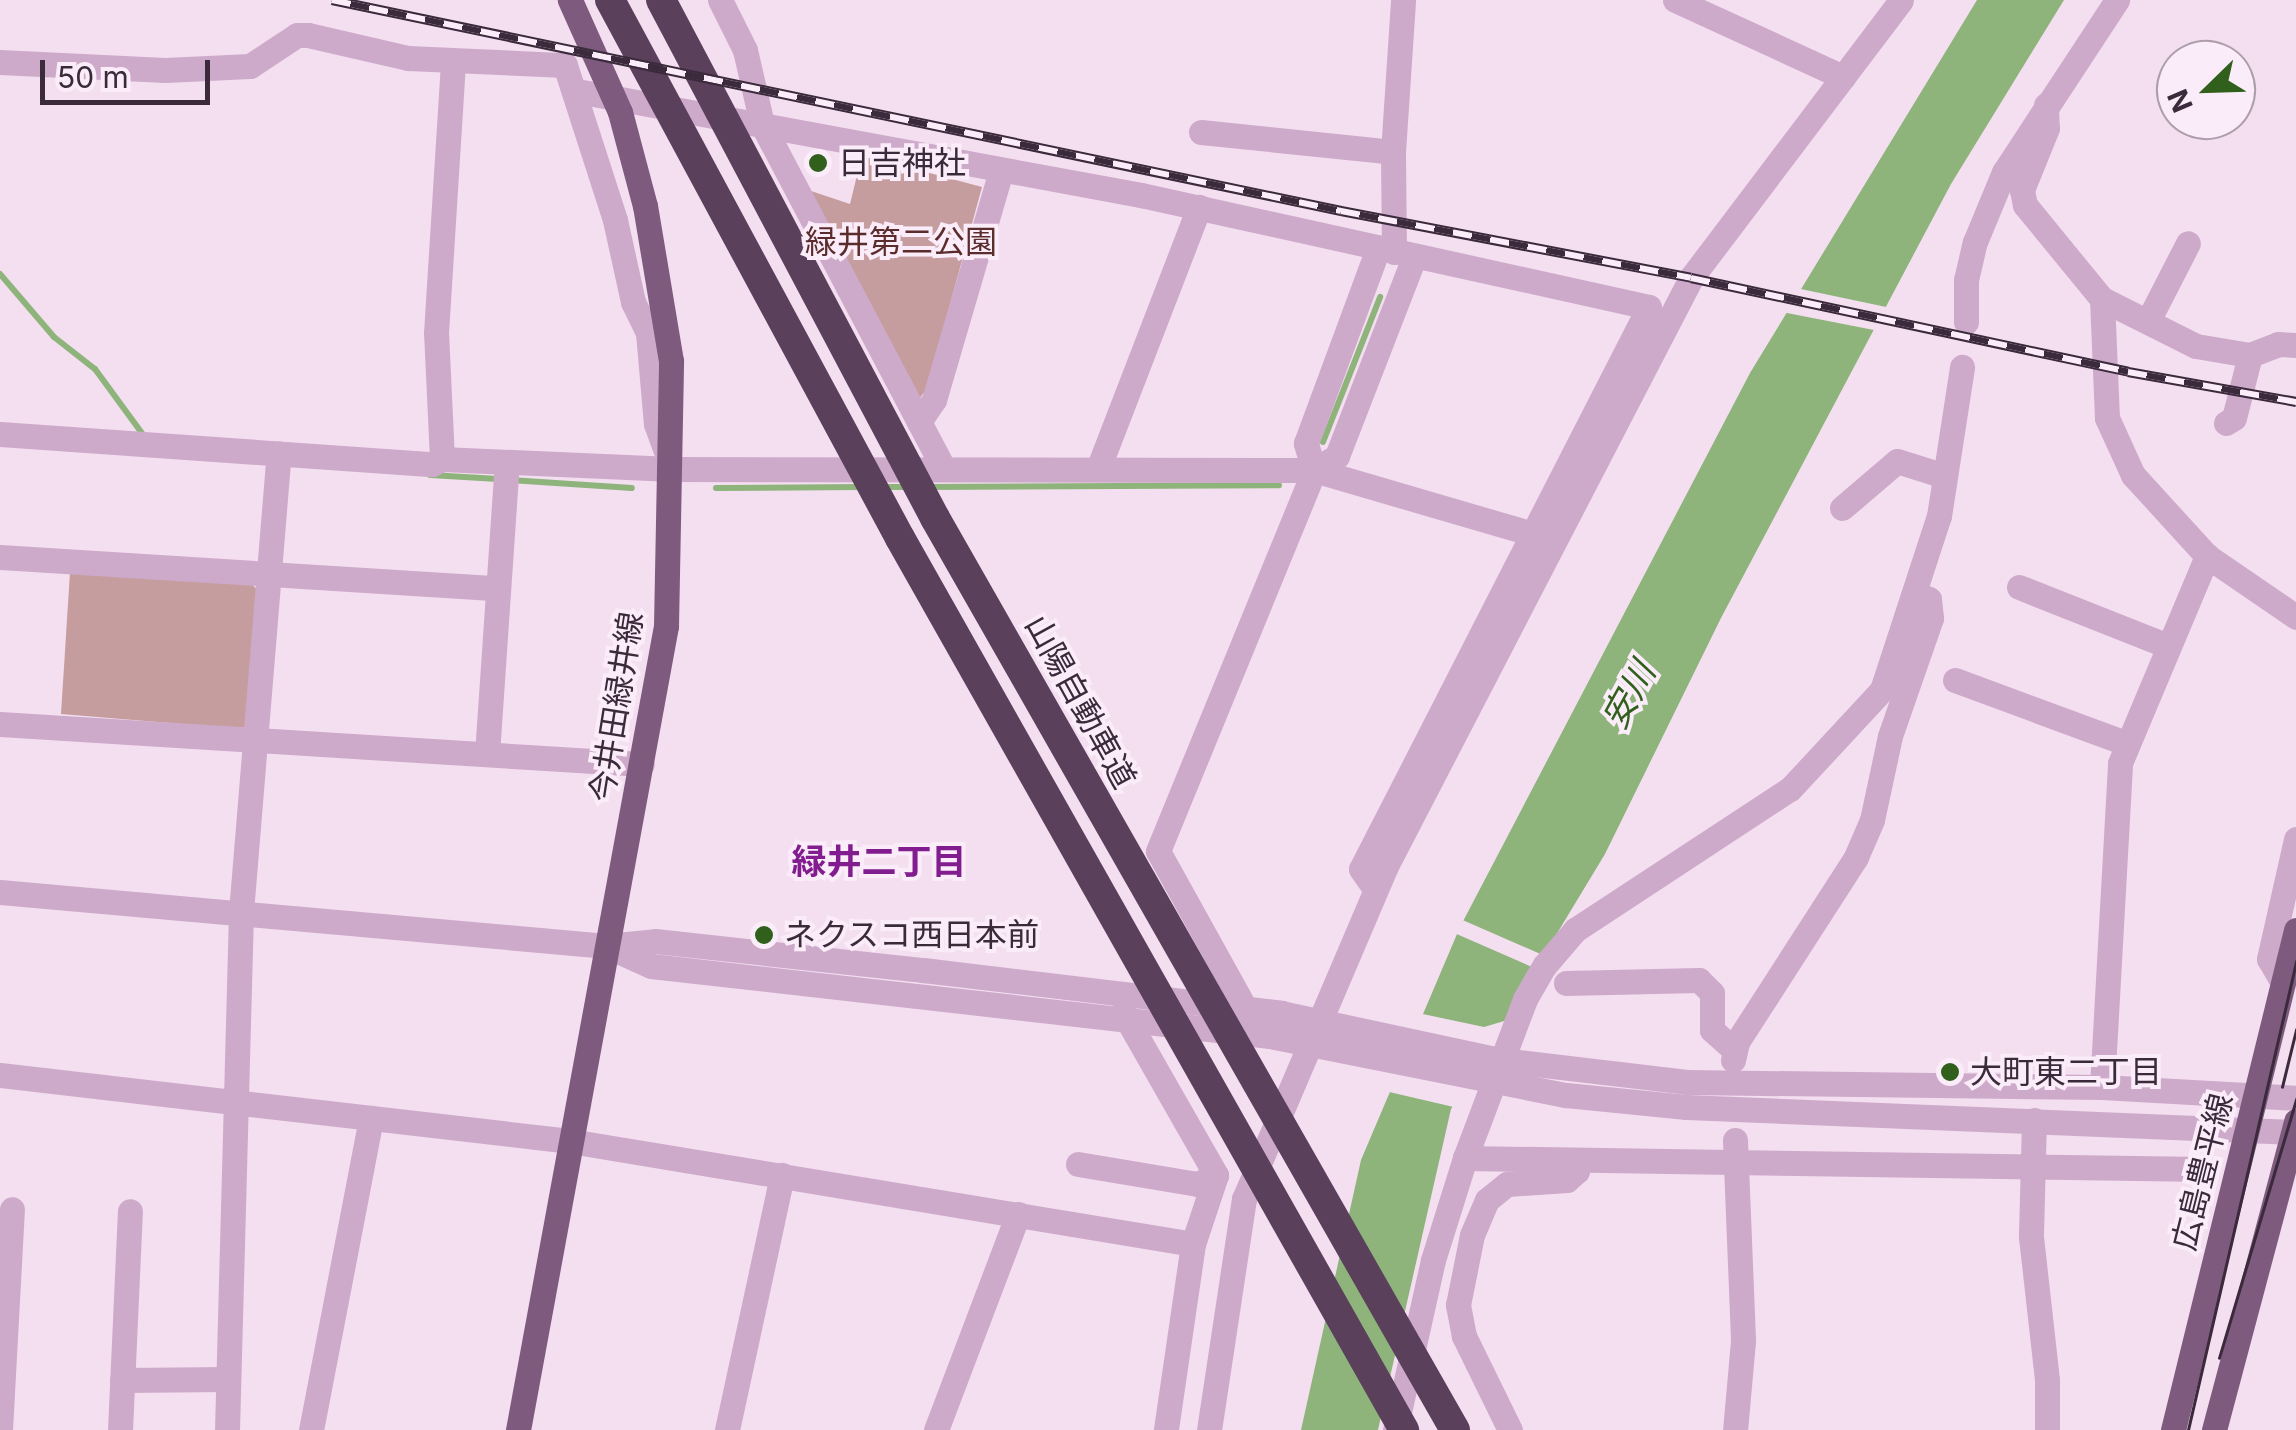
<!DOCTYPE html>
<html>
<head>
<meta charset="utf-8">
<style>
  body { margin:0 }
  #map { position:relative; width:2296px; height:1430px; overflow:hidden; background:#f4dff1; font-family:Inter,"Noto Sans JP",sans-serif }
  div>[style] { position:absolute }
  .green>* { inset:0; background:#c59d9e }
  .water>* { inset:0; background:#8eb47c }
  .pier>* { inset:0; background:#f4dff1 }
  .stream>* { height:6px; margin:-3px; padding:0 3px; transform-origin:3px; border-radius:3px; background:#8eb47c }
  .minor>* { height:25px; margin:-12.5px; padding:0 12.5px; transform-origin:12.5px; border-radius:12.5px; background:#ceaaca }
  .major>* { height:25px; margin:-12.5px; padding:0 12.5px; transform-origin:12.5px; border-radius:12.5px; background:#7d5a7e }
  .highway>* { height:30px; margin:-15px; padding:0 15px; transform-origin:15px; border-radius:15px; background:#5b405c }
  .tram>* { height:2.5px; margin:-1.25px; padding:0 1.25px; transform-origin:1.25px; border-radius:1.25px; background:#3a2a3b }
  .rail>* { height:10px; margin-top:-5px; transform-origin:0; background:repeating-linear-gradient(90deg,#fbecf9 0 19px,#3a2a3b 0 38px); box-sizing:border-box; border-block:2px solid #3a2a3b }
  .dots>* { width:28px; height:28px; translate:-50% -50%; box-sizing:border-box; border:5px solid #fbecf9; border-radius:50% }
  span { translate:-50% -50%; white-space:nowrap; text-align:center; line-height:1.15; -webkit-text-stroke:8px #fbecf9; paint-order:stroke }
  .poi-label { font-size:32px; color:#3a2a3b }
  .left { translate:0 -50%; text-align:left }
  .park-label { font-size:32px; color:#5b2c2c }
  .street-label { font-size:32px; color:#3a2a3b }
  .water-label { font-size:35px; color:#30601c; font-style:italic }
  .neighbourhood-label { font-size:35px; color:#821d8f; font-weight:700 }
  .north { position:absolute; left:2156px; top:40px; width:100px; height:100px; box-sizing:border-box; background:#fbecf9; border:2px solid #ae9ead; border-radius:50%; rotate:247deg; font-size:28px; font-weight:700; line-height:40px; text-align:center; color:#3a2a3b }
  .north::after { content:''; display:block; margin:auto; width:35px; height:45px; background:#30601c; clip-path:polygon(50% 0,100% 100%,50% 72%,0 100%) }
  .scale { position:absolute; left:40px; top:60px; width:170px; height:45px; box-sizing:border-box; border:5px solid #3a2a3b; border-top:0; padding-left:12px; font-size:30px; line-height:35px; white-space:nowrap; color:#3a2a3b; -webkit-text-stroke:8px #fbecf9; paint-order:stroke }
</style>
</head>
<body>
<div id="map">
  <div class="green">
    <div style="clip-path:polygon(862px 155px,982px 187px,927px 389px,914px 405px,802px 188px,850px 204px)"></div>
    <div style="clip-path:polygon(70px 572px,251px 584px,258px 590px,249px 723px,242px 729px,61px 714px)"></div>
  </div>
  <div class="water">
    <div style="clip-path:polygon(1977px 0,2064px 0,1951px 184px,1721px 618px,1605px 854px,1451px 1109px,1378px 1430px,1301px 1430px,1361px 1160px,1460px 927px,1750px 373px)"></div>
  </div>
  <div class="pier">
    <div style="clip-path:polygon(1796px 288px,1891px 308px,1879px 331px,1782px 312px)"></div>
    <div style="clip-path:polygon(1458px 918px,1545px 956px,1539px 970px,1452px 932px)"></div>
    <div style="clip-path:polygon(1418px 1013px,1484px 1027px,1511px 1019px,1458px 1108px,1385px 1091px)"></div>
  </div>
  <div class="stream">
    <div style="left:0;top:274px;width:83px;rotate:49.4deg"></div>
    <div style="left:54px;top:337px;width:52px;rotate:38deg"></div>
    <div style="left:95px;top:369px;width:83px;rotate:53.8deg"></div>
    <div style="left:1323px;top:442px;width:156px;rotate:-68.5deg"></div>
    <div style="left:430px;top:475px;width:68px;rotate:3.4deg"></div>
    <div style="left:510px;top:480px;width:122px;rotate:3.8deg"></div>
    <div style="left:882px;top:487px;width:28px"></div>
    <div style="left:927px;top:487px;width:352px;rotate:-0.3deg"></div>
    <div style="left:716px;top:488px;width:144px;rotate:-0.4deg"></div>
  </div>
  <div class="minor">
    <div style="left:720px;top:0;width:56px;rotate:63.4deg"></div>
    <div style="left:745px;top:50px;width:76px;rotate:77.1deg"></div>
    <div style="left:762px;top:124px;width:389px;rotate:62.2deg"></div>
    <div style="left:1675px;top:0;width:185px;rotate:24.6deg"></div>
    <div style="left:0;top:62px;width:165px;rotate:2.8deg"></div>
    <div style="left:165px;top:70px;width:85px;rotate:-2.7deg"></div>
    <div style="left:250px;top:66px;width:56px;rotate:-33.4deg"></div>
    <div style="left:297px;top:35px;width:11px"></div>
    <div style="left:308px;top:35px;width:103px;rotate:13deg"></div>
    <div style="left:408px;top:58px;width:157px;rotate:2.6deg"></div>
    <div style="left:565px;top:65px;width:163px;rotate:72.1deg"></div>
    <div style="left:615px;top:220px;width:84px;rotate:77.6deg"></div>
    <div style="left:633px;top:302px;width:34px;rotate:64deg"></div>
    <div style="left:648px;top:333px;width:91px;rotate:85deg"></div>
    <div style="left:656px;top:424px;width:33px;rotate:70deg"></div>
    <div style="left:577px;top:91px;width:574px;rotate:10.45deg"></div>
    <div style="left:1141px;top:195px;width:520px;rotate:12.43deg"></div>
    <div style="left:1649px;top:307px;width:631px;rotate:117.13deg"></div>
    <div style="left:1361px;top:869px;width:24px;rotate:55deg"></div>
    <div style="left:2046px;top:105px;width:23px;rotate:88deg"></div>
    <div style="left:2047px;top:128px;width:67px;rotate:112deg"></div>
    <div style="left:2022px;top:190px;width:15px;rotate:79deg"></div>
    <div style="left:2025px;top:205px;width:122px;rotate:50.7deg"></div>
    <div style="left:2102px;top:299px;width:105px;rotate:26.6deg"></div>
    <div style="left:2196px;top:346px;width:55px;rotate:9.5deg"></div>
    <div style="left:2250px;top:355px;width:30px;rotate:-21deg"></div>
    <div style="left:2278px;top:344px;width:18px;rotate:3deg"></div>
    <div style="left:1201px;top:132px;width:193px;rotate:5.9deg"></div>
    <div style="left:1394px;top:252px;width:100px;rotate:-90.6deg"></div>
    <div style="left:1393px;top:152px;width:152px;rotate:-86.2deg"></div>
    <div style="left:2102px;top:299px;width:119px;rotate:87.6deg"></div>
    <div style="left:2107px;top:418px;width:63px;rotate:65.5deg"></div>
    <div style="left:2133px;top:475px;width:110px;rotate:47.6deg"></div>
    <div style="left:2207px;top:556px;width:108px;rotate:34.4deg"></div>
    <div style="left:2149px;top:319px;width:85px;rotate:-62.8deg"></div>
    <div style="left:1966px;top:322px;width:42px;rotate:-90deg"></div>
    <div style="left:1966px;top:280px;width:39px;rotate:-77deg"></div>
    <div style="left:1975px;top:242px;width:76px;rotate:-67.5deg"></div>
    <div style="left:2004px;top:172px;width:206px;rotate:-56.7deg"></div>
    <div style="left:919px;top:422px;width:27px;rotate:-56deg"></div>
    <div style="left:934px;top:400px;width:239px;rotate:-73.7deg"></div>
    <div style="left:2226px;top:423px;width:9px;rotate:-32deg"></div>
    <div style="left:2234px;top:418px;width:65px;rotate:-75.7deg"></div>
    <div style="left:0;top:434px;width:433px;rotate:4deg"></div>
    <div style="left:432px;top:464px;width:11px;rotate:-27deg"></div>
    <div style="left:442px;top:459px;width:230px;rotate:2.5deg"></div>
    <div style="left:672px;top:469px;width:642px;rotate:0.09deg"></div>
    <div style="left:1314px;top:470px;width:225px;rotate:16.3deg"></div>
    <div style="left:442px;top:459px;width:126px;rotate:-92.7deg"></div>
    <div style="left:436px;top:333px;width:271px;rotate:-86.4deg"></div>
    <div style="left:1098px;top:469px;width:281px;rotate:-68.9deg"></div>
    <div style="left:1314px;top:470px;width:28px;rotate:-107deg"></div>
    <div style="left:1306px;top:443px;width:208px;rotate:-69.7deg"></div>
    <div style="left:1842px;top:508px;width:72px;rotate:-40.5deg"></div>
    <div style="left:1897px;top:461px;width:50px;rotate:17.4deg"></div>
    <div style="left:0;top:557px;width:497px;rotate:3.6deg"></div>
    <div style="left:2019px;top:587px;width:160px;rotate:21.6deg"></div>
    <div style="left:1955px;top:680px;width:184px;rotate:20.3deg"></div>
    <div style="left:0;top:724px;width:643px;rotate:3.57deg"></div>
    <div style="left:487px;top:754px;width:291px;rotate:-86.1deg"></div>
    <div style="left:0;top:892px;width:609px;rotate:5.08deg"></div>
    <div style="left:607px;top:946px;width:48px;rotate:-5.9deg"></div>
    <div style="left:655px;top:941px;width:270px;rotate:6.2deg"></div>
    <div style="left:923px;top:970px;width:361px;rotate:6.8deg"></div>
    <div style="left:1281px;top:1013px;width:225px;rotate:12.1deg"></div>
    <div style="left:1501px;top:1060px;width:187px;rotate:6.7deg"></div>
    <div style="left:1687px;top:1082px;width:415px;rotate:0.7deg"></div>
    <div style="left:2102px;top:1087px;width:194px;rotate:3.2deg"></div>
    <div style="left:607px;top:946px;width:48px;rotate:24.4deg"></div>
    <div style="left:651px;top:966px;width:623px;rotate:6.45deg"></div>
    <div style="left:1270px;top:1036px;width:302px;rotate:11.3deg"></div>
    <div style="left:1566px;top:1095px;width:121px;rotate:5.7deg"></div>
    <div style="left:1686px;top:1107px;width:611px;rotate:2.35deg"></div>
    <div style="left:1566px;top:983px;width:133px;rotate:-1.3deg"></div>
    <div style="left:1699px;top:980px;width:18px;rotate:45deg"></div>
    <div style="left:1712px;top:993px;width:37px;rotate:90deg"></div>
    <div style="left:1712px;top:1030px;width:30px;rotate:42deg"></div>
    <div style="left:2283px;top:983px;width:28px;rotate:-120deg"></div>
    <div style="left:2269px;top:959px;width:123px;rotate:-77.3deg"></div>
    <div style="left:1245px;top:1008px;width:179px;rotate:-119deg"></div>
    <div style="left:1158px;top:851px;width:412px;rotate:-67.7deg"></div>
    <div style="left:1314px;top:470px;width:27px;rotate:-31deg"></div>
    <div style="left:1337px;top:456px;width:213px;rotate:-68.8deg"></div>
    <div style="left:1123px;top:1012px;width:188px;rotate:60.3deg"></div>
    <div style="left:1216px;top:1175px;width:73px;rotate:108.4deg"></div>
    <div style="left:1193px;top:1244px;width:188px;rotate:98.3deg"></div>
    <div style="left:1733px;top:1060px;width:18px;rotate:-77deg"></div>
    <div style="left:1737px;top:1042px;width:220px;rotate:-57.2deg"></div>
    <div style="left:1856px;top:857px;width:40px;rotate:-66.6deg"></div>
    <div style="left:1872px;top:820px;width:86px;rotate:-77.9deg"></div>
    <div style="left:1890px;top:736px;width:125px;rotate:-70.8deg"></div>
    <div style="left:1931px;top:618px;width:19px;rotate:-96deg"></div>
    <div style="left:1929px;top:599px;width:16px;rotate:-158deg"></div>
    <div style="left:0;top:1075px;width:574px;rotate:6.6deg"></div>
    <div style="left:570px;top:1141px;width:631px;rotate:9.39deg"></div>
    <div style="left:2102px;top:1087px;width:324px;rotate:-86.8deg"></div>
    <div style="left:2120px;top:763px;width:225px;rotate:-67.2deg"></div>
    <div style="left:2034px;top:1120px;width:117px;rotate:91.5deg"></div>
    <div style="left:2031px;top:1237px;width:144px;rotate:83.6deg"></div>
    <div style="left:2047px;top:1380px;width:50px;rotate:90deg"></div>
    <div style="left:1735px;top:1140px;width:201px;rotate:87.7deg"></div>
    <div style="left:1743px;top:1341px;width:89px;rotate:95.1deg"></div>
    <div style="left:1465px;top:1158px;width:740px;rotate:0.85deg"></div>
    <div style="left:1078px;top:1164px;width:121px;rotate:9.5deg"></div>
    <div style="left:1197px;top:1184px;width:21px;rotate:-25deg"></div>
    <div style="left:122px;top:1380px;width:106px;rotate:-0.5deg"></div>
    <div style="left:0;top:1430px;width:221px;rotate:-86.9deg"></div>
    <div style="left:120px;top:1430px;width:219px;rotate:-87.4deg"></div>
    <div style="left:227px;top:1430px;width:518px;rotate:-88.45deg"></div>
    <div style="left:241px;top:912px;width:460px;rotate:-85.3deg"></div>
    <div style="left:311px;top:1430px;width:318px;rotate:-79.1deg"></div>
    <div style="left:727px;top:1430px;width:261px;rotate:-77.8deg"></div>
    <div style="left:936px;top:1430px;width:231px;rotate:-69.2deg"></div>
    <div style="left:1209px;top:1430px;width:234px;rotate:-81.4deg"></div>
    <div style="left:1244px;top:1199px;width:360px;rotate:-66.9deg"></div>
    <div style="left:1385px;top:868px;width:665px;rotate:-62.59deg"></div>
    <div style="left:1691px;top:278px;width:348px;rotate:-52.9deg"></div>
    <div style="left:1395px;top:1430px;width:174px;rotate:-77.4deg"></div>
    <div style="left:1433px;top:1260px;width:107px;rotate:-72.6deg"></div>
    <div style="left:1465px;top:1158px;width:170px;rotate:-69.3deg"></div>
    <div style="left:1525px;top:999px;width:39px;rotate:-60deg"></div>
    <div style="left:1545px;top:965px;width:46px;rotate:-49.4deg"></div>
    <div style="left:1575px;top:930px;width:257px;rotate:-33.3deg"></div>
    <div style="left:1790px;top:789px;width:135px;rotate:-47.1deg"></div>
    <div style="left:1882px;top:690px;width:183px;rotate:-71.9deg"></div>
    <div style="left:1939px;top:516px;width:151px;rotate:-81.2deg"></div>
    <div style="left:1510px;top:1430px;width:105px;rotate:-116.1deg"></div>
    <div style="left:1464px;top:1336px;width:32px;rotate:-101deg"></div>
    <div style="left:1458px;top:1305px;width:71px;rotate:-78.7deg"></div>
    <div style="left:1472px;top:1235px;width:38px;rotate:-67deg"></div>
    <div style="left:1487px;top:1200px;width:26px;rotate:-39deg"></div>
    <div style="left:1507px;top:1184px;width:60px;rotate:-3.8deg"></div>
    <div style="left:1567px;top:1180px;width:13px;rotate:-42deg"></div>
    <div style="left:1577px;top:1171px;width:10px;rotate:-79deg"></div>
  </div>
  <div class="major">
    <div style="left:518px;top:1430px;width:818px;rotate:-79.57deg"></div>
    <div style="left:666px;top:626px;width:265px;rotate:-88.9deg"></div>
    <div style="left:671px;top:361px;width:157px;rotate:-99.5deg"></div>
    <div style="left:645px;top:206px;width:97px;rotate:-104.9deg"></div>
    <div style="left:620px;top:112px;width:123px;rotate:-114.1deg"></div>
    <div style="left:2173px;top:1430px;width:515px;rotate:-76.18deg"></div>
    <div style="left:2214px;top:1430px;width:320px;rotate:-75.1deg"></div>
  </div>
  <div class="highway">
    <div style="left:610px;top:0;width:611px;rotate:61.67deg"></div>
    <div style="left:900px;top:538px;width:1025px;rotate:60.53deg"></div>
    <div style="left:661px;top:0;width:586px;rotate:62.12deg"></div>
    <div style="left:935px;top:518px;width:1050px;rotate:60.31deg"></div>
  </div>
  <div class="tram">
    <div style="left:2282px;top:1087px;width:59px;rotate:-76.2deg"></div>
    <div style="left:2219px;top:1358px;width:270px;rotate:-73.4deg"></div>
    <div style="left:2188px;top:1430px;width:481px;rotate:-77deg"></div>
  </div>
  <div class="rail">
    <div style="left:332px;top:0;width:1031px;rotate:11.81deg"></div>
    <div style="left:1341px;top:211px;width:356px;rotate:10.8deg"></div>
    <div style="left:1691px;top:278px;width:447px;rotate:12.1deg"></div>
    <div style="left:2128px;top:372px;width:171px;rotate:10.1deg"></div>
  </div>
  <div class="dots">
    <div style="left:818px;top:163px;background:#30601c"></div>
    <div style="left:764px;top:935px;background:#30601c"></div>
    <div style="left:1950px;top:1072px;background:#30601c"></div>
  </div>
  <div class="poi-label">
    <span class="left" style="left:838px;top:163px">日吉神社</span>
    <span class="left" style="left:784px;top:935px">ネクスコ西日本前</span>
    <span class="left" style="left:1970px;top:1072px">大町東二丁目</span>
  </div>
  <div class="park-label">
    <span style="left:901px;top:242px">緑井第二公園</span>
  </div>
  <div class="street-label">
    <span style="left:1080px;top:702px;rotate:61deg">山陽自動車道</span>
    <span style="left:617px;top:707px;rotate:-81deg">今井田緑井線</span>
    <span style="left:2203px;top:1172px;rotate:-76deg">広島豊平線</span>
  </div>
  <div class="water-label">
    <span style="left:1628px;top:695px;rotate:-61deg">安川</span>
  </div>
  <div class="neighbourhood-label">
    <span style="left:879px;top:861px">緑井二丁目</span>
  </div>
  <div class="north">N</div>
  <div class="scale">50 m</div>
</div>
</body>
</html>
